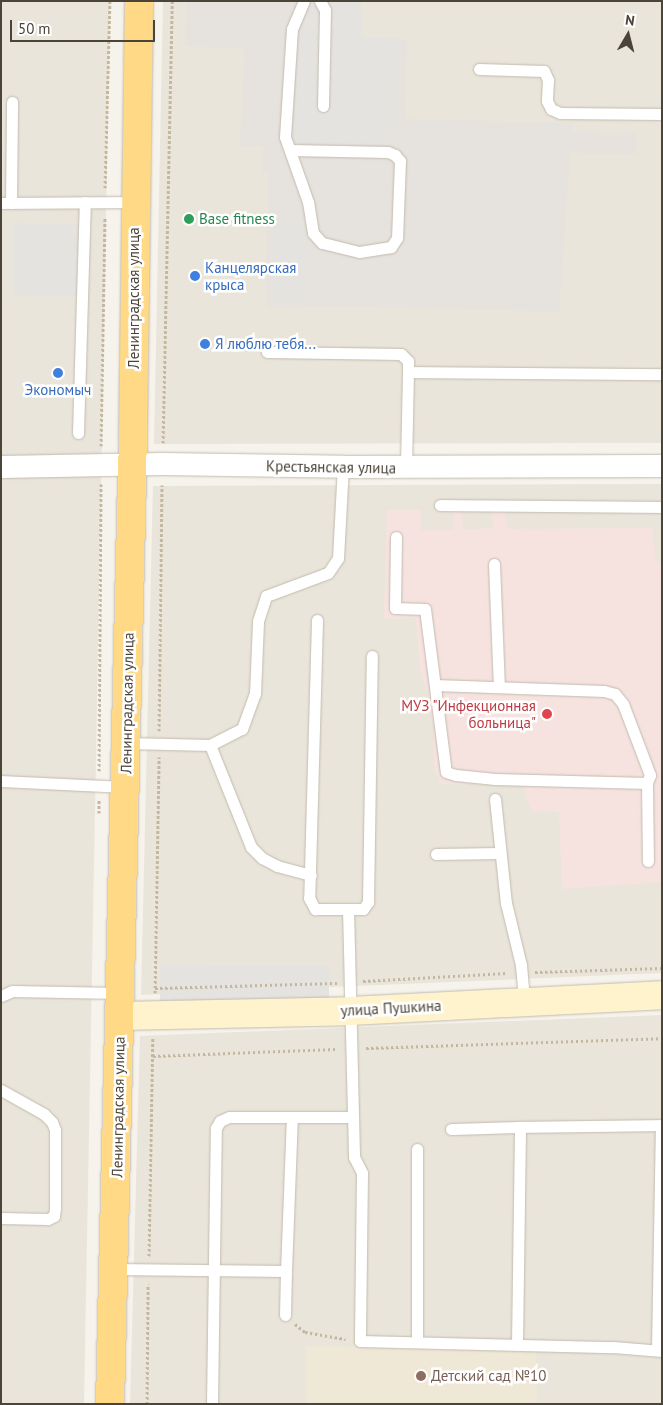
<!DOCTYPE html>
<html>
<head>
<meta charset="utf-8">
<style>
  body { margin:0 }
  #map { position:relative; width:663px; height:1405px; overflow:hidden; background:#f6f3ec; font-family:"PT Sans",sans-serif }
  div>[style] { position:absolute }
  .residential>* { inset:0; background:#eae5da }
  .industrial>* { inset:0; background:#e6e2dd }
  .education>* { inset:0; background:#efe8d6 }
  .medical>* { inset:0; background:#f6e3e0 }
  .parking>* { inset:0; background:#e5e3e0 }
  .path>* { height:3px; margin-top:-1.5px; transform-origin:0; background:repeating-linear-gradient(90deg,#c4b79f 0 2.5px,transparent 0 5px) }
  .roads { filter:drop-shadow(0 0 1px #c2bbae) drop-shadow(0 0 1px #c2bbae) }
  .service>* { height:11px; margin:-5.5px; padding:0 5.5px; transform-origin:5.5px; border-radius:5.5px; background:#fff }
  .minor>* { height:22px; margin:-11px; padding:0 11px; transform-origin:11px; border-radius:11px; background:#fff }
  .secondary>* { height:28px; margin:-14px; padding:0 14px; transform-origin:14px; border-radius:14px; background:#fff3cd }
  .trunk>* { height:28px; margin:-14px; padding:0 14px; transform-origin:14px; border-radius:14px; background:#ffd985 }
  .dots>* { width:14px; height:14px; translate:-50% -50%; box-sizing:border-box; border:2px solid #fff; border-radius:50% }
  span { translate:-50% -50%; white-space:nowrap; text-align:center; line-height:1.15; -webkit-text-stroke:5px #fff; paint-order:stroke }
  .leisure-label { font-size:15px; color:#27864d }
  .left { translate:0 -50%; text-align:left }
  .shop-label { font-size:15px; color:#366cbe }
  .street-label { font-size:15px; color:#4b4439 }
  .health-label { font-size:15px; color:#be3a42 }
  .right { translate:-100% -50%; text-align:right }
  .education-label { font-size:15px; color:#785e54 }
  .frame { position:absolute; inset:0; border:2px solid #4b4439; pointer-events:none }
  .north { position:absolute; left:603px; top:10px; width:50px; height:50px; -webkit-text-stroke:4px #fff; paint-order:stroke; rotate:8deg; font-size:14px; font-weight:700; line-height:20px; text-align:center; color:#4b4439 }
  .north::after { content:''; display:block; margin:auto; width:18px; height:22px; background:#4b4439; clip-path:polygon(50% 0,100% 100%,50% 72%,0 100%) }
  .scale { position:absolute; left:10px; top:20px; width:145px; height:22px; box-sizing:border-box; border:2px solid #4b4439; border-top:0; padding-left:6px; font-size:15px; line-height:18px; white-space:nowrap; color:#4b4439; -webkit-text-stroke:4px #fff; paint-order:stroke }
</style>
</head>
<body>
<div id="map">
  <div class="residential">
    <div style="clip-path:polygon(1px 1px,110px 1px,84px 1404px,1px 1404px)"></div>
    <div style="clip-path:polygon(163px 1px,662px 1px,662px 443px,154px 444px)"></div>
    <div style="clip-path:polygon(662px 484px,662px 973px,141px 995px,153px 486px)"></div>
    <div style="clip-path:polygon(662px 1015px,662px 1404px,130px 1404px,140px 1036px)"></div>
  </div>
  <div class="industrial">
    <div style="clip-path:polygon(186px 1px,362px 1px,361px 38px,407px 39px,405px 119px,571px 123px,571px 132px,636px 133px,636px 154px,570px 153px,559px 312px,355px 306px,266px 307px,268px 173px,262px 173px,263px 146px,240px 145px,245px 49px,185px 46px)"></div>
  </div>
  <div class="education">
    <div style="clip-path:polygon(306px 1346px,536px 1349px,537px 1404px,306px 1404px)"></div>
  </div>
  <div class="medical">
    <div style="clip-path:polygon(492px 509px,504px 509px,508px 529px,652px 528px,656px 561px,662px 562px,662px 882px,562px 889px,559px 812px,531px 811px,522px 783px,441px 784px,434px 769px,434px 732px,429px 697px,420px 672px,416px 618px,384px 619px,387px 510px,421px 510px,421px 530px,454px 530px,454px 510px,462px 511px,463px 530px,493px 528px)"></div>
  </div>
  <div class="parking">
    <div style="clip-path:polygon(314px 1px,362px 2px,361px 37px,398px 39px,394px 145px,293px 142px,298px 32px)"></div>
    <div style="clip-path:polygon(14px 223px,84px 224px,82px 297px,14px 296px)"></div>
    <div style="clip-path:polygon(307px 226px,308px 299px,271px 299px,272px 227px)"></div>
    <div style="clip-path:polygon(160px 965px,329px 966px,329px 1007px,160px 1006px)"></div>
  </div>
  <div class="path">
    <div style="left:105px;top:188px;width:187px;rotate:-88.5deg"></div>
    <div style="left:163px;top:443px;width:442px;rotate:-88.8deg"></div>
    <div style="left:101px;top:446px;width:229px;rotate:-89deg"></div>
    <div style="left:159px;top:731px;width:246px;rotate:-89.3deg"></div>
    <div style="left:99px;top:771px;width:287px;rotate:-89.6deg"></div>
    <div style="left:99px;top:813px;width:14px;rotate:-90deg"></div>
    <div style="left:535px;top:972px;width:127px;rotate:-1.8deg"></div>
    <div style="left:363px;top:981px;width:144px;rotate:-3.2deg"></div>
    <div style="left:155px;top:988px;width:182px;rotate:-1.6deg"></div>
    <div style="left:155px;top:993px;width:236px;rotate:-89deg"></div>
    <div style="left:366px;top:1048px;width:296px;rotate:-1.9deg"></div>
    <div style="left:153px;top:1056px;width:184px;rotate:-2.2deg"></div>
    <div style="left:149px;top:1256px;width:219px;rotate:-89deg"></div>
    <div style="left:295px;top:1324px;width:13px;rotate:39deg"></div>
    <div style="left:305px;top:1332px;width:41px;rotate:9.9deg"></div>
    <div style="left:147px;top:1404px;width:120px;rotate:-89.5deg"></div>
  </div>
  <div class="roads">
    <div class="service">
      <div style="left:320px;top:1px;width:10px;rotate:61deg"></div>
      <div style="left:325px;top:10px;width:96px;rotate:91.2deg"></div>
      <div style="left:479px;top:69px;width:65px;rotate:1.8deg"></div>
      <div style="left:544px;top:71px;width:10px;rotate:66deg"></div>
      <div style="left:548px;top:80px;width:21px;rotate:93deg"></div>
      <div style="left:547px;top:101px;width:9px;rotate:63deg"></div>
      <div style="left:551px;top:109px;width:10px;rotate:24deg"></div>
      <div style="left:560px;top:113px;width:102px;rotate:0.6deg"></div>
      <div style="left:290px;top:150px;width:98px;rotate:1.2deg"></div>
      <div style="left:388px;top:152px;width:8px;rotate:23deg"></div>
      <div style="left:395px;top:155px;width:8px;rotate:50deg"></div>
      <div style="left:400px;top:161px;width:77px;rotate:92.2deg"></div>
      <div style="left:397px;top:238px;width:11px;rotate:124deg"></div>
      <div style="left:391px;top:247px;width:32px;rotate:171deg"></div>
      <div style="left:359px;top:252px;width:38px;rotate:-166deg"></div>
      <div style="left:322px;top:243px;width:13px;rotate:-132deg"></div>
      <div style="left:313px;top:233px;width:31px;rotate:-99deg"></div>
      <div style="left:308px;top:202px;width:69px;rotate:-109.5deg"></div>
      <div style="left:285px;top:137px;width:108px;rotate:-86.3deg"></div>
      <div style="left:292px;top:29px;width:30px;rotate:-67deg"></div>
      <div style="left:1px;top:203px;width:134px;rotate:-0.4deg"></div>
      <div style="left:11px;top:203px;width:101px;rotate:-89.4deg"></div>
      <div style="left:267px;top:352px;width:134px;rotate:0.9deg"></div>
      <div style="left:401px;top:354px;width:10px;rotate:45deg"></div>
      <div style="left:408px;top:361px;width:11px;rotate:90deg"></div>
      <div style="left:78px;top:433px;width:231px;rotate:-88.3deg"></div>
      <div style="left:406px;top:467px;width:95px;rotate:-88.8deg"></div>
      <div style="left:408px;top:372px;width:254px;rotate:0.5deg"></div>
      <div style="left:440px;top:505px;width:222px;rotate:0.5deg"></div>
      <div style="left:396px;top:537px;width:71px;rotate:90.8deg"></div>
      <div style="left:395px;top:608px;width:30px;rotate:2deg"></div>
      <div style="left:425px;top:609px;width:164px;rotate:82.7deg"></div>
      <div style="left:446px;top:772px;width:10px;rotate:17deg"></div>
      <div style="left:456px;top:775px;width:39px;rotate:6deg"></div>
      <div style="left:495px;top:779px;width:152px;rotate:1.5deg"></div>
      <div style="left:647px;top:783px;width:78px;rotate:89.3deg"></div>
      <div style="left:494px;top:564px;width:123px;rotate:87.7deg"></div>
      <div style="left:317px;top:620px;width:278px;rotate:91.6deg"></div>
      <div style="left:309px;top:898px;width:13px;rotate:61deg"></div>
      <div style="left:315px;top:909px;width:33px"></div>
      <div style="left:348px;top:909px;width:248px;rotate:88.6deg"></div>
      <div style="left:354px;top:1157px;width:18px;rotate:63deg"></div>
      <div style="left:362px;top:1173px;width:168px;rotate:90.7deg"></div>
      <div style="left:360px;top:1341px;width:253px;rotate:1.4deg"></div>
      <div style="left:613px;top:1347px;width:49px;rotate:4.7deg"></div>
      <div style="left:435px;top:685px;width:169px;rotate:2deg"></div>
      <div style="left:604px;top:691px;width:11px;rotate:15deg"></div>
      <div style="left:615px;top:694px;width:13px;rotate:51deg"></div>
      <div style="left:623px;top:704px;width:76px;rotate:69.2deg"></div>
      <div style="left:650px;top:775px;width:9px;rotate:111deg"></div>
      <div style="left:126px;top:743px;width:84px;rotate:1.4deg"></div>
      <div style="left:210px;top:745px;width:36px;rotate:-27deg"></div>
      <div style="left:242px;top:729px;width:37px;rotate:-70deg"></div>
      <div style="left:255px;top:694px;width:73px;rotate:-87.6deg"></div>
      <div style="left:258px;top:621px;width:26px;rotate:-72deg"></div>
      <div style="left:266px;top:596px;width:66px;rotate:-20.4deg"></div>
      <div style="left:328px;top:573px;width:18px;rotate:-56deg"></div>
      <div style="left:338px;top:558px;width:91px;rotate:-86.9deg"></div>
      <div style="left:210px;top:745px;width:110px;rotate:68.1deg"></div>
      <div style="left:251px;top:847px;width:16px;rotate:45deg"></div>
      <div style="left:262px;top:858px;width:17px;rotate:28deg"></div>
      <div style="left:277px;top:866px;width:35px;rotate:15deg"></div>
      <div style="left:1px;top:781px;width:124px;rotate:2.8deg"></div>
      <div style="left:495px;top:799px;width:105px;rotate:84deg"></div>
      <div style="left:506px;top:903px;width:64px;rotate:76.4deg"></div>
      <div style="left:521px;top:965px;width:37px;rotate:85deg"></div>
      <div style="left:436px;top:854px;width:64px;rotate:-0.9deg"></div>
      <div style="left:348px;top:909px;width:15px"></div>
      <div style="left:363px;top:909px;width:9px;rotate:-54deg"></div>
      <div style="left:368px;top:902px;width:246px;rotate:-89.1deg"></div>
      <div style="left:1px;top:996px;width:12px;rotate:-24deg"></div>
      <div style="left:12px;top:991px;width:108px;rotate:1.1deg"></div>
      <div style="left:1px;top:1090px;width:49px;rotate:29.2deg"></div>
      <div style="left:44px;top:1114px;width:11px;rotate:45deg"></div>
      <div style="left:52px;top:1122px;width:9px;rotate:69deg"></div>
      <div style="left:55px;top:1130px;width:78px;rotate:90deg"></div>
      <div style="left:55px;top:1208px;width:8px;rotate:97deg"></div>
      <div style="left:54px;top:1216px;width:7px;rotate:153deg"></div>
      <div style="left:48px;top:1219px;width:47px;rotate:-178.8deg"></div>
      <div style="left:451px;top:1129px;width:69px;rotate:-1.7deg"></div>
      <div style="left:115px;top:1269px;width:171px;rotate:0.7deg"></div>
      <div style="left:286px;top:1271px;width:44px;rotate:91.3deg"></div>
      <div style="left:286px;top:1271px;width:154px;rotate:-87.8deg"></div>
      <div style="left:292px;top:1117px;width:61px"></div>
      <div style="left:417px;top:1341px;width:192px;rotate:-90deg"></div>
      <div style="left:517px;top:1344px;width:217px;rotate:-89.2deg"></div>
      <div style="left:520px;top:1127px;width:142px;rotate:-0.8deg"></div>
      <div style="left:657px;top:1350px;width:225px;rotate:-89deg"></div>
      <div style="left:212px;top:1404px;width:276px;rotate:-89.2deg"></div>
      <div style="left:216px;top:1128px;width:8px;rotate:-60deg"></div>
      <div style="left:220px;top:1121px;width:10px;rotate:-24deg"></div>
      <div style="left:229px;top:1117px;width:63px"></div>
    </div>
    <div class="minor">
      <div style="left:1px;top:467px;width:161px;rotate:-1.1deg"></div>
      <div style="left:162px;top:464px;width:181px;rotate:0.9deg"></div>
      <div style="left:343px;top:467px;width:319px;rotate:-0.2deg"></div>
    </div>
    <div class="secondary">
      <div style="left:120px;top:1016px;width:230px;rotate:-1.2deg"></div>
      <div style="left:350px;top:1011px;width:312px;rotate:-2.9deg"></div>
    </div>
    <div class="trunk">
      <div style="left:110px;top:1404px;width:971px;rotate:-88.64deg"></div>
      <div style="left:133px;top:433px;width:432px;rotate:-89.2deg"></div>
    </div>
  </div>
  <div class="dots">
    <div style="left:189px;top:219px;background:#2e9e5b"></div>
    <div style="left:195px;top:276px;background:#3f7fe0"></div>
    <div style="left:205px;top:344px;background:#3f7fe0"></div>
    <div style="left:58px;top:373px;background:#3f7fe0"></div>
    <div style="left:547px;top:714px;background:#e0444e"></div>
    <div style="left:421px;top:1376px;background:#8d6e63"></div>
  </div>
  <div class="leisure-label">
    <span class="left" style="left:199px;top:219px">Base fitness</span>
  </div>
  <div class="shop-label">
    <span class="left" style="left:205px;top:276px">Канцелярская<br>крыса</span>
    <span class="left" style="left:215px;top:344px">Я люблю тебя...</span>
    <span style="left:58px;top:390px">Экономыч</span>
  </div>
  <div class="street-label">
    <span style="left:134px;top:298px;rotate:-90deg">Ленинградская улица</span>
    <span style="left:331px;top:467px;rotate:1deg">Крестьянская улица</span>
    <span style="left:127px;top:703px;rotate:-89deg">Ленинградская улица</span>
    <span style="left:391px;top:1008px;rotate:-3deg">улица Пушкина</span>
    <span style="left:118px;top:1107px;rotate:-89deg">Ленинградская улица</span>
  </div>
  <div class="health-label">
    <span class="right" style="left:536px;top:714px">МУЗ "Инфекционная<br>больница"</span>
  </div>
  <div class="education-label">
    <span class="left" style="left:431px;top:1376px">Детский сад №10</span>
  </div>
  <div class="frame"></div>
  <div class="north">N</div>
  <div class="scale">50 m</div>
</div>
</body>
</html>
